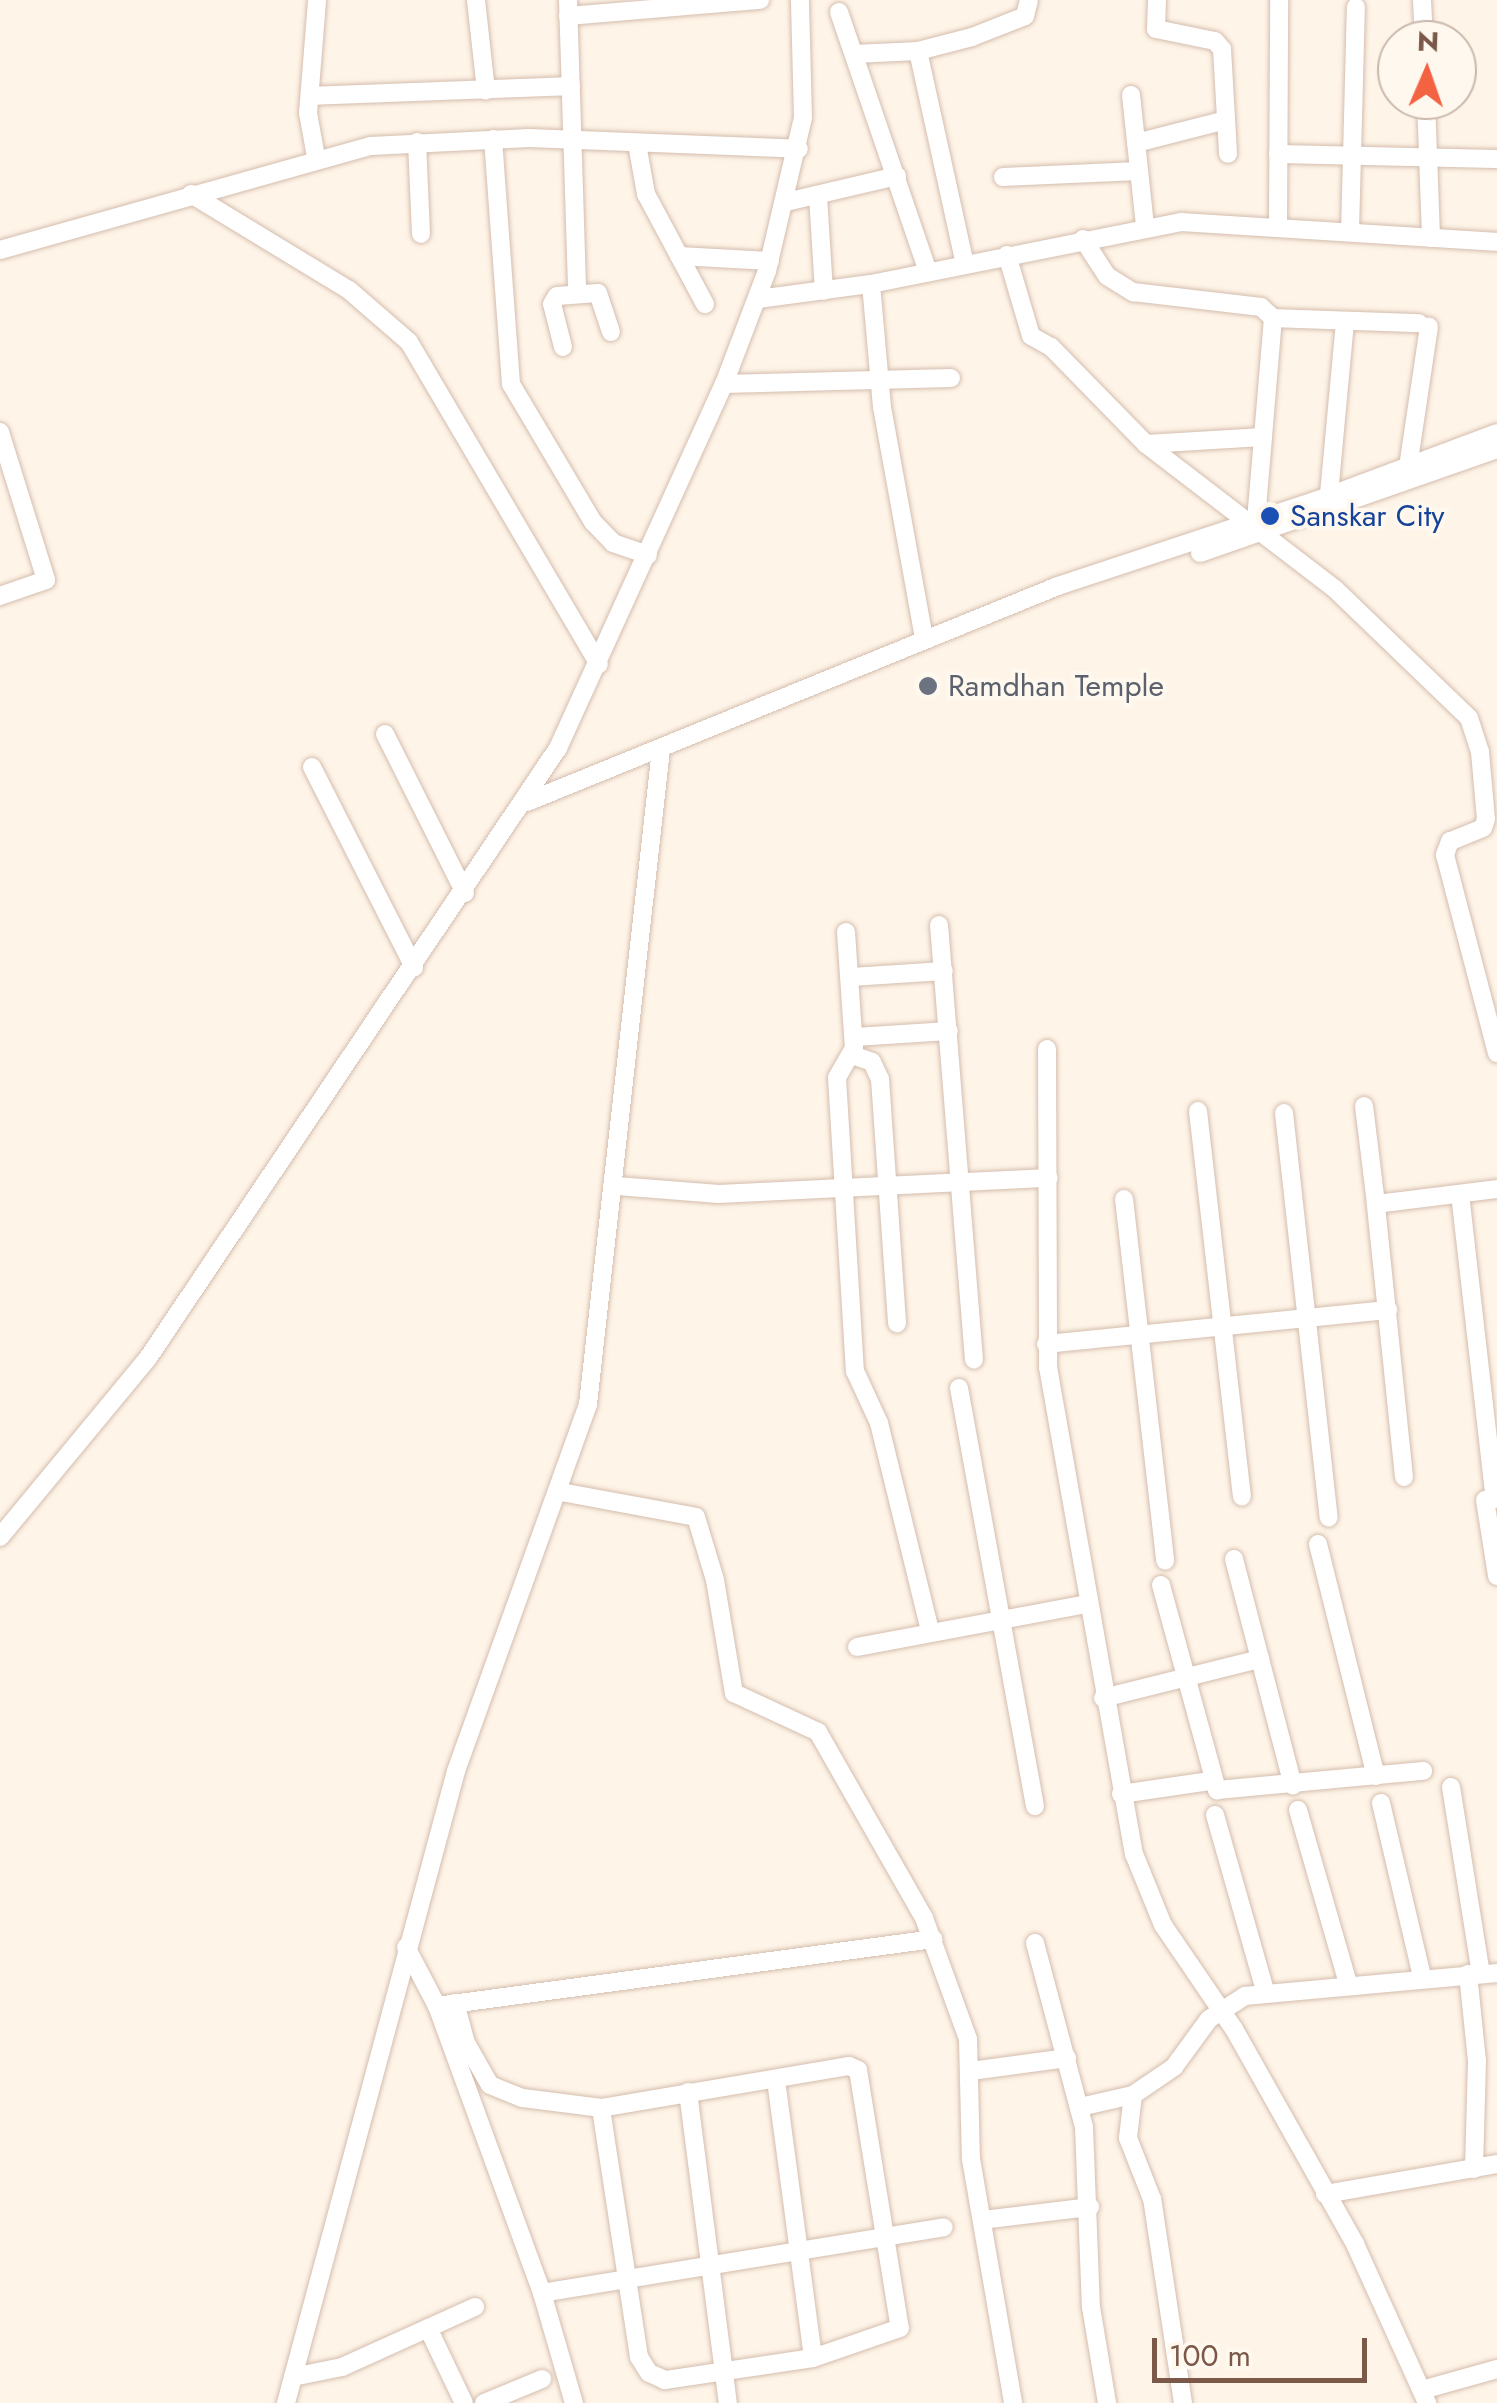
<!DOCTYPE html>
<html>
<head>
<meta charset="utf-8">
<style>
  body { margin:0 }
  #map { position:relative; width:1497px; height:2403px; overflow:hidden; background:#fef4e7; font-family:Jost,sans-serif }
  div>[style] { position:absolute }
  .roads { filter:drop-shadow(0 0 2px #d4bdae) drop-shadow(0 0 2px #d4bdae) }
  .minor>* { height:18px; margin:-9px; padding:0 9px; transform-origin:9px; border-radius:9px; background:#fff }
  .dots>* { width:28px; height:28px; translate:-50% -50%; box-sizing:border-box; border:5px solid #fff8ef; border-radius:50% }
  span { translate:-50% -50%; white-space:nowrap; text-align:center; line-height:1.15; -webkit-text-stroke:8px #fff8ef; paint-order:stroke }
  .transit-label { font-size:30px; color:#164399 }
  .left { translate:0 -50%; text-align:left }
  .worship-label { font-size:30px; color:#5b616d }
  .north { position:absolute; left:1377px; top:20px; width:100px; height:100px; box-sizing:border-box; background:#fff8ef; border:2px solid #cab8ac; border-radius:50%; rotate:2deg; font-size:28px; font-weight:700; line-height:40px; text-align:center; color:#7b5848 }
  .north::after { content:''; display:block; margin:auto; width:35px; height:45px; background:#f36341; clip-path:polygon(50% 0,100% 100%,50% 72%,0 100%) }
  .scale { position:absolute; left:1152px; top:2338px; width:215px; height:45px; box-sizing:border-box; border:5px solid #7b5848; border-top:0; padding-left:12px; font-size:30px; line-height:35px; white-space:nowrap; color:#7b5848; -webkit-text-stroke:8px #fff8ef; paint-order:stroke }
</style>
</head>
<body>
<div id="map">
  <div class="roads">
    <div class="minor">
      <div style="left:476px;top:0;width:91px;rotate:83.7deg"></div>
      <div style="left:568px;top:0;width:293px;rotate:88.2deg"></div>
      <div style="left:1157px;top:0;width:29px;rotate:92deg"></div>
      <div style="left:1156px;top:29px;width:60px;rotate:11.5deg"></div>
      <div style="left:1215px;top:41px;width:11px;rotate:49deg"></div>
      <div style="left:1222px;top:49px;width:105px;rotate:86.7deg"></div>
      <div style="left:1422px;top:0;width:40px;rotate:87.1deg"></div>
      <div style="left:839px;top:12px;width:275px;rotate:71.1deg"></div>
      <div style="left:568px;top:16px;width:193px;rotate:-4.8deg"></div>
      <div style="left:918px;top:51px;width:218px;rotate:77.6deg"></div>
      <div style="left:854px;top:54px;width:64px;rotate:-2.7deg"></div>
      <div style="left:918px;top:51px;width:56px;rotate:-14.5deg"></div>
      <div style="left:972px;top:37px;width:57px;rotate:-21.6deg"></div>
      <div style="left:1025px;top:16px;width:16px;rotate:-76deg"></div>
      <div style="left:1131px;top:95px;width:133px;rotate:83.9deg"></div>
      <div style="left:310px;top:96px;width:261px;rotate:-2.2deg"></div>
      <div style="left:1426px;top:100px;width:138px;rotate:87.9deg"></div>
      <div style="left:493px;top:139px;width:246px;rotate:85.8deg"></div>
      <div style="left:511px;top:384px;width:161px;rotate:59.3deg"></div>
      <div style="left:593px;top:522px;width:29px;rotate:46deg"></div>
      <div style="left:613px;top:543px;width:37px;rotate:19deg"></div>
      <div style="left:417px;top:142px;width:92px;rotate:87.5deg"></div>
      <div style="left:1136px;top:143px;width:93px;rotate:-14.3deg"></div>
      <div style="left:637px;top:144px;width:51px;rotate:79.8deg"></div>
      <div style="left:646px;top:194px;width:125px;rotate:61.8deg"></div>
      <div style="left:1278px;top:154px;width:219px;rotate:1.3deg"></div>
      <div style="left:316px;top:157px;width:45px;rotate:-100.3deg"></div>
      <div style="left:308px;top:113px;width:113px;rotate:-85.4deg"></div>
      <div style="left:1003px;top:177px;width:136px;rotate:-2.5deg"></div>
      <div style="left:191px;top:194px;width:185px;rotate:31.3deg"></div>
      <div style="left:349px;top:290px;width:79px;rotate:40.9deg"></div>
      <div style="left:409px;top:342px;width:374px;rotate:59.5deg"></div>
      <div style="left:818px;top:196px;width:95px;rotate:86.4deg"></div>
      <div style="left:786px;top:202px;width:114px;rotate:-13.2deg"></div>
      <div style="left:1278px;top:227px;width:227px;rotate:-89.7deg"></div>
      <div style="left:1350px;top:232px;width:225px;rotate:-88.5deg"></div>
      <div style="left:1083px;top:239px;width:44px;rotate:57deg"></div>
      <div style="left:1107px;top:276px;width:31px;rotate:32deg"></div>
      <div style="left:1133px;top:292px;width:129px;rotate:6.7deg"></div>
      <div style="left:1261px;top:307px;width:16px;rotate:43deg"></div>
      <div style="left:1273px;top:318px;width:204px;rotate:94.8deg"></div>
      <div style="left:0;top:250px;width:385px;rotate:-15.7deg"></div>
      <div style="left:371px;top:146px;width:158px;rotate:-2.9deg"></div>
      <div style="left:529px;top:138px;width:270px;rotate:2.3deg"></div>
      <div style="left:1007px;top:255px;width:84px;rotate:73.5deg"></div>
      <div style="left:1031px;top:336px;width:23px;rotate:29deg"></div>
      <div style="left:1051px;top:347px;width:136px;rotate:45.6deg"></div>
      <div style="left:1146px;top:444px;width:238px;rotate:37.5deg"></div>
      <div style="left:1335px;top:589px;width:186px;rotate:43.9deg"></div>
      <div style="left:1469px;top:718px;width:36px;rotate:72deg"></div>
      <div style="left:1480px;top:752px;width:67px;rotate:84.9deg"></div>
      <div style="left:1486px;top:819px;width:9px;rotate:108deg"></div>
      <div style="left:1483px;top:828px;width:35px;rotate:158deg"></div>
      <div style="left:1450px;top:841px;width:15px;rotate:110deg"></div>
      <div style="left:1445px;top:855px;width:205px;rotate:75.3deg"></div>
      <div style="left:679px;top:256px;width:91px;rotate:3.1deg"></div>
      <div style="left:871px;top:284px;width:123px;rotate:84.9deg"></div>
      <div style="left:882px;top:407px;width:236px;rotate:79.7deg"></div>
      <div style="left:758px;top:299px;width:114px;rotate:-7.6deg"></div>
      <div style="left:871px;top:284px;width:317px;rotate:-11.3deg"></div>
      <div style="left:1182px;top:222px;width:316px;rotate:3.6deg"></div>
      <div style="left:1273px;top:318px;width:146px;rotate:2deg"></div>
      <div style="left:563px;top:347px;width:44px;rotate:-104.3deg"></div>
      <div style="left:552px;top:304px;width:9px;rotate:-58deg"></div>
      <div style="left:557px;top:296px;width:41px;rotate:-4.2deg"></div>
      <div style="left:598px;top:293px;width:41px;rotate:71.6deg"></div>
      <div style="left:724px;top:384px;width:227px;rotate:-1.5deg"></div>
      <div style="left:0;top:432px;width:155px;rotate:72.7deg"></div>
      <div style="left:46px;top:580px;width:49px;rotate:160.8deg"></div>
      <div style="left:1146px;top:444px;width:117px;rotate:-3.4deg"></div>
      <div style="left:1408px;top:467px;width:142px;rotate:-81.5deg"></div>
      <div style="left:1328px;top:505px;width:184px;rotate:-84.7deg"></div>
      <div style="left:1200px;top:553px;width:315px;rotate:-19.3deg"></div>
      <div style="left:385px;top:734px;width:178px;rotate:63.3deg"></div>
      <div style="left:312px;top:767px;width:225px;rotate:63deg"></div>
      <div style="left:527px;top:802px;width:573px;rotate:-22.14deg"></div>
      <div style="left:1058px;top:586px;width:274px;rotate:-18.3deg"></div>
      <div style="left:1318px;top:500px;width:191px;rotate:-20.5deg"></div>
      <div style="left:939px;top:925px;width:436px;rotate:85.4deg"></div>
      <div style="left:846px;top:932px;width:116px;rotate:86.1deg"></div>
      <div style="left:854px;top:1048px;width:34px;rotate:120deg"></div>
      <div style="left:837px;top:1078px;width:294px;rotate:86.5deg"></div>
      <div style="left:855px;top:1371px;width:57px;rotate:65.2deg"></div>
      <div style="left:879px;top:1423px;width:213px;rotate:76.2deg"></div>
      <div style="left:851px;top:977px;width:93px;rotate:-3.7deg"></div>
      <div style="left:855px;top:1037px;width:94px;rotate:-3.7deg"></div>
      <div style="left:1047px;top:1049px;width:318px;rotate:89.8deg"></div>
      <div style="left:1048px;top:1367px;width:495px;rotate:80deg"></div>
      <div style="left:1134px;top:1854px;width:77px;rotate:67.8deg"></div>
      <div style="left:1163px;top:1925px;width:126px;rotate:55.7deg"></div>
      <div style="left:1234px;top:2029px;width:247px;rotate:60.6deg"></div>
      <div style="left:1355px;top:2244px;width:175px;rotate:65.6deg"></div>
      <div style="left:852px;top:1055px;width:21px;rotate:19deg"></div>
      <div style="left:872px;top:1062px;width:19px;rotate:65deg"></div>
      <div style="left:880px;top:1079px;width:245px;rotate:86deg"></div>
      <div style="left:1364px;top:1106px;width:99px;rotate:83deg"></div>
      <div style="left:1198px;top:1111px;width:388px;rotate:83.5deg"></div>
      <div style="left:1284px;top:1113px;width:407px;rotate:83.7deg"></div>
      <div style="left:617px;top:1186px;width:102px;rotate:4.5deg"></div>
      <div style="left:719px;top:1194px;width:330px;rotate:-2.8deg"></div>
      <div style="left:1460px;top:1194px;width:307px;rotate:83.5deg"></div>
      <div style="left:1124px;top:1199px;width:364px;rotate:83.5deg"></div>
      <div style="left:1046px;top:1344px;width:344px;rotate:-5.7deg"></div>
      <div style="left:959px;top:1388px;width:425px;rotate:79.7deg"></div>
      <div style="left:1404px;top:1477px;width:274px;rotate:-95.9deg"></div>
      <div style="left:1376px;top:1204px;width:122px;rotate:-7.1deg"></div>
      <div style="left:561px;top:1492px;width:137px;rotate:10.5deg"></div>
      <div style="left:696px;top:1517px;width:66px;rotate:73.2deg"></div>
      <div style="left:715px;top:1580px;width:115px;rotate:80.5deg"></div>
      <div style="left:734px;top:1693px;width:93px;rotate:24.9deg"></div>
      <div style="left:818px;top:1732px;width:214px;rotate:60.3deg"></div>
      <div style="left:924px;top:1918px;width:129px;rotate:70deg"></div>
      <div style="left:968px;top:2039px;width:120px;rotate:88.6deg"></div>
      <div style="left:971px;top:2159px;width:248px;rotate:80.2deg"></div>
      <div style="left:1485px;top:1500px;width:77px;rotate:81deg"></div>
      <div style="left:0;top:1537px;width:232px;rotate:-50.4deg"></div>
      <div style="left:148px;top:1358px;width:735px;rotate:-56.09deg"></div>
      <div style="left:558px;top:748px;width:400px;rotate:-65.5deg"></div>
      <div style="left:724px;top:384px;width:121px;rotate:-69.2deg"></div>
      <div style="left:767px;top:271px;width:157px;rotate:-76.8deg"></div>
      <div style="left:803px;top:118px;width:118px;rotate:-91.5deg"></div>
      <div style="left:1318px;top:1544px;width:239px;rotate:76deg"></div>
      <div style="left:1234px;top:1559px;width:234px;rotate:75.4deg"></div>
      <div style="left:1161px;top:1585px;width:213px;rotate:74.7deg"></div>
      <div style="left:1217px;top:1790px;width:207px;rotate:-5.3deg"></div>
      <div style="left:857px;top:1647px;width:233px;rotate:-10.6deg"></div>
      <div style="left:1103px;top:1698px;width:162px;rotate:-14deg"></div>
      <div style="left:1451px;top:1787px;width:189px;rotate:80.9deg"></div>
      <div style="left:1121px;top:1794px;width:90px;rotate:-8.3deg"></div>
      <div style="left:1381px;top:1803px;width:179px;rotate:76.7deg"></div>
      <div style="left:1298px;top:1810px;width:180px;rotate:73.9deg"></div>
      <div style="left:1215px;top:1815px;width:183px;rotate:74.1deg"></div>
      <div style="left:1035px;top:1943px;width:190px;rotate:75.1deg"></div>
      <div style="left:1084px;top:2127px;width:180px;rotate:87.8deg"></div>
      <div style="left:1091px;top:2307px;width:97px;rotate:80.5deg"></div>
      <div style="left:406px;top:1947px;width:67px;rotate:62.3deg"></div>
      <div style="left:437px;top:2006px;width:306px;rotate:69.9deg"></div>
      <div style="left:542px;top:2293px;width:115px;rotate:73.8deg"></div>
      <div style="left:1468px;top:1974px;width:87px;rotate:84.1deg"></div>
      <div style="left:1477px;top:2061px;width:108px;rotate:91.6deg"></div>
      <div style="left:455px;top:2003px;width:41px;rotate:74.6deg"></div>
      <div style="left:466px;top:2043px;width:48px;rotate:60.3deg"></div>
      <div style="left:490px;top:2085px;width:35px;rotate:22deg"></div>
      <div style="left:523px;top:2098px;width:79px;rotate:7.3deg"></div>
      <div style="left:601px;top:2108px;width:252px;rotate:-9.6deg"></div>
      <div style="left:849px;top:2066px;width:10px;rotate:24deg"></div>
      <div style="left:858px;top:2070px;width:261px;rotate:80.8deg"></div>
      <div style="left:900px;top:2328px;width:92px;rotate:161deg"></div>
      <div style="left:813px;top:2358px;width:150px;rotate:171.5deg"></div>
      <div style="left:665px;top:2380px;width:17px;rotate:-156deg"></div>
      <div style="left:649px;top:2373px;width:19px;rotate:-122deg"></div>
      <div style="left:639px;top:2357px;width:252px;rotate:-98.7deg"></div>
      <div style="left:437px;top:2006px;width:501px;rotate:-7.68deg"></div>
      <div style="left:971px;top:2071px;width:97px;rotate:-7.7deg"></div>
      <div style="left:776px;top:2080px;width:280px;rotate:82.4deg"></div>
      <div style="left:688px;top:2092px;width:314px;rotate:82.7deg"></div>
      <div style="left:1080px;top:2107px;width:54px;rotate:-12.8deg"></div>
      <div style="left:1325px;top:2194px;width:175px;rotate:-9.9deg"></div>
      <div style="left:982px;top:2220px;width:109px;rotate:-6.9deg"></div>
      <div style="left:542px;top:2293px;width:407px;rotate:-9.3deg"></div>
      <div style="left:428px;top:2328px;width:83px;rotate:64.4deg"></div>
      <div style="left:293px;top:2377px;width:50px;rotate:-11.5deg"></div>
      <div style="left:342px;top:2367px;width:146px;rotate:-24.3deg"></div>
      <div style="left:1422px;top:2390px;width:78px;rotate:-15.6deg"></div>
      <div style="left:286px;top:2403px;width:654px;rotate:-74.94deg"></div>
      <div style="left:456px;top:1771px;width:390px;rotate:-70.2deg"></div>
      <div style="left:588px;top:1404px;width:659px;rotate:-83.64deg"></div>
      <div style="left:484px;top:2403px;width:63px;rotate:-22.5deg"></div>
      <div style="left:1183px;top:2403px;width:206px;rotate:-98.6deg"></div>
      <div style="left:1152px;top:2199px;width:66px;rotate:-111.5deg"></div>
      <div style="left:1128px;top:2138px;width:43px;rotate:-83.4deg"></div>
      <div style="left:1133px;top:2095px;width:50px;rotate:-34.3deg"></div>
      <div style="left:1174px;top:2067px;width:59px;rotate:-53.9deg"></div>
      <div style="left:1209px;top:2019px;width:43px;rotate:-32.6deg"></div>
      <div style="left:1245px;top:1996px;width:253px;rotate:-5.2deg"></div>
    </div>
  </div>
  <div class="dots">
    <div style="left:1270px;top:516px;background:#1a4fb4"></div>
    <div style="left:928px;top:686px;background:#6b7280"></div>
  </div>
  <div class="transit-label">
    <span class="left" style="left:1290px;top:516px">Sanskar City</span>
  </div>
  <div class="worship-label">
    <span class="left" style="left:948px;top:686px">Ramdhan Temple</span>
  </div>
  <div class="north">N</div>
  <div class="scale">100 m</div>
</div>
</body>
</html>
